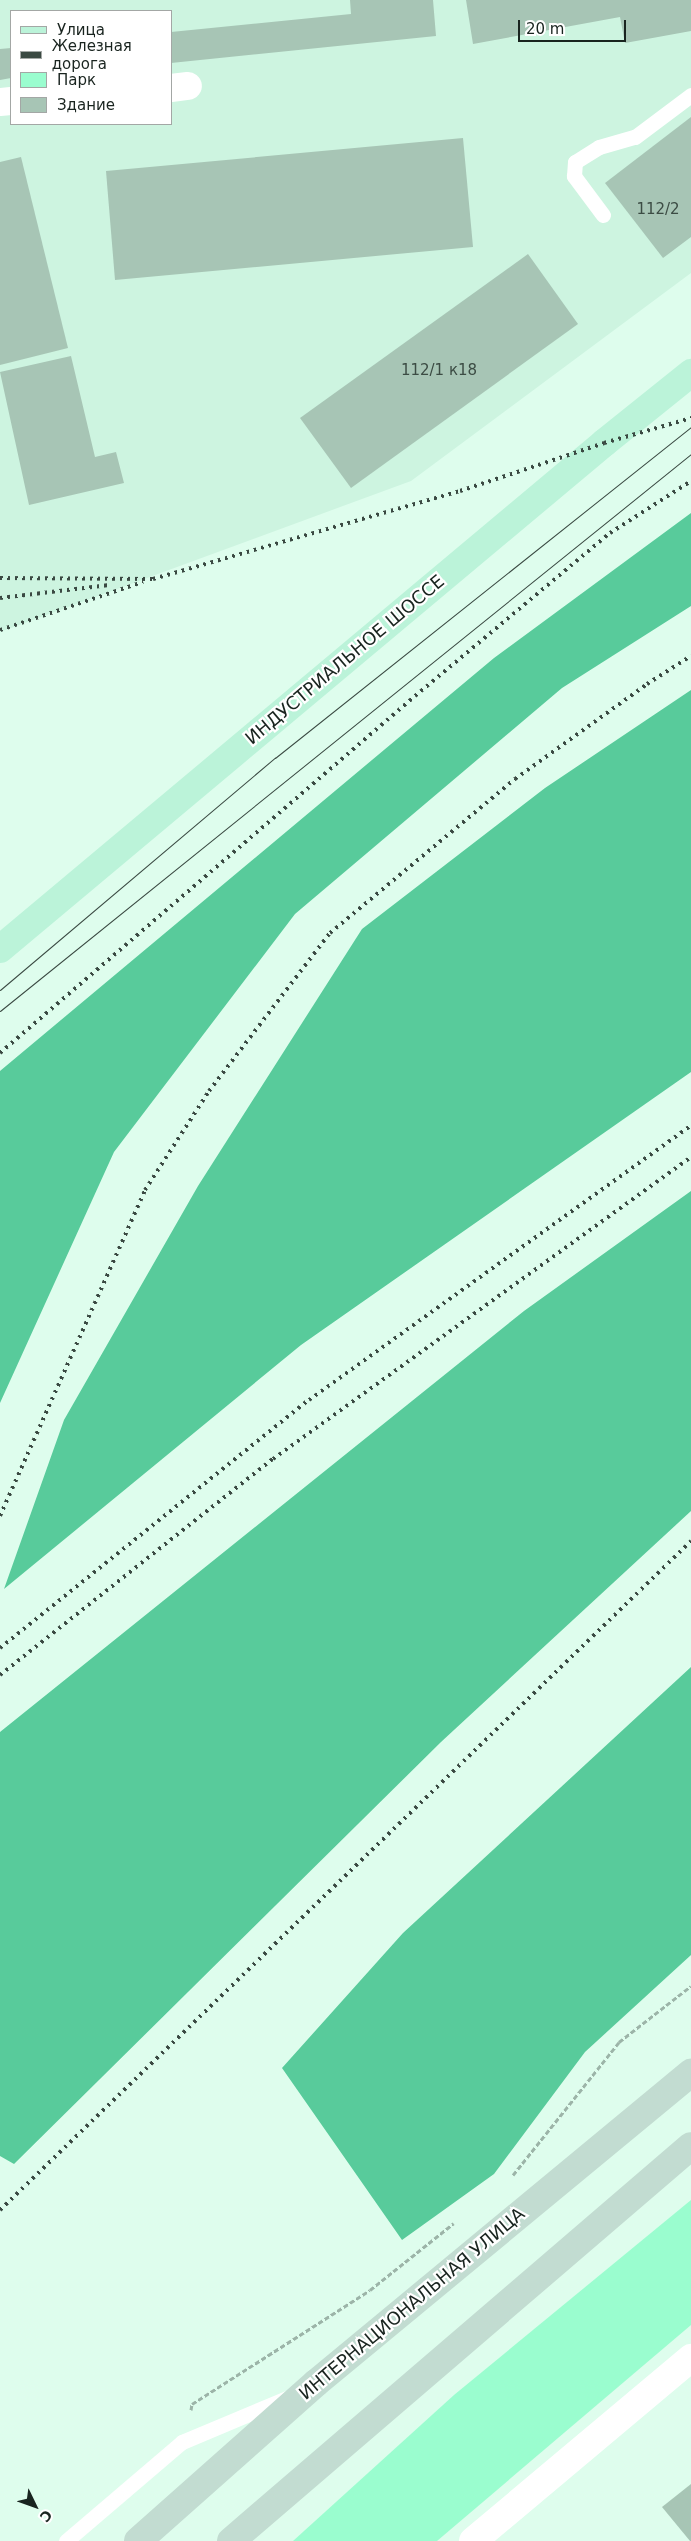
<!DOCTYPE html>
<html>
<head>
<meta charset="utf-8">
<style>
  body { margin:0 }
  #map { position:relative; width:691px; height:2541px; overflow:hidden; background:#defded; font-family:"DejaVu Sans",sans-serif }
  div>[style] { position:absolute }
  .built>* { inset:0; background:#cdf4e0 }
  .green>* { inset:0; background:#9afdcf }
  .forest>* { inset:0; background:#58cb9b }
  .building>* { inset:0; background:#a7c5b5 }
  .path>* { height:3px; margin-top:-1.5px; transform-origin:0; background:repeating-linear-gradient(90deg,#9cb4a8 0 5px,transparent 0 7.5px) }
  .service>* { height:15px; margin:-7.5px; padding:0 7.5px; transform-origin:7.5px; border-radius:7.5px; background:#fff }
  .minor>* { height:28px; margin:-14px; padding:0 14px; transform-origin:14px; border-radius:14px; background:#fff }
  .secondary>* { height:28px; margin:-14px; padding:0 14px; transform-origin:14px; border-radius:14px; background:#c2dcd1 }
  .primary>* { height:28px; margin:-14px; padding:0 14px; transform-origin:14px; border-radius:14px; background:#bbf3d9 }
  .tram>* { height:1px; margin:-0.5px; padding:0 0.5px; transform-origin:0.5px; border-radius:0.5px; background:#3a4942 }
  .rail>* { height:4px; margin-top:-2px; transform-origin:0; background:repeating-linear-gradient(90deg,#3a4942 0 2.5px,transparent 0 7.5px) }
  span { translate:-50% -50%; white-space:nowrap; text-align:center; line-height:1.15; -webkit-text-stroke:4.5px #fff; paint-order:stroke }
  .number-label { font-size:15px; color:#3c4c44 }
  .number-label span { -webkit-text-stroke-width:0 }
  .street-label { font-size:18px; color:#19241f }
  .legend { position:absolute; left:10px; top:10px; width:162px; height:115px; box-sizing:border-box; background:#fff; border:1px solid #a3a7a5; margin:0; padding:6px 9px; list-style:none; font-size:15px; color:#19241f }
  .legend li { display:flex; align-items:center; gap:10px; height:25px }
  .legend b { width:25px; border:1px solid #a3a7a5 }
  .north { position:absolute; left:10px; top:2481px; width:50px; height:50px; -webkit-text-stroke:4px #fff; paint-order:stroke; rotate:132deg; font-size:14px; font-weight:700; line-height:20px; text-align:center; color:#19241f }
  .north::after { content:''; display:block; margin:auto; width:18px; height:22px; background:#19241f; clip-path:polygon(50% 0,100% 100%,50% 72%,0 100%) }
  .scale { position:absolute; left:518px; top:20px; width:108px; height:22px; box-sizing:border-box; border:2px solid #19241f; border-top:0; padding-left:6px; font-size:15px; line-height:18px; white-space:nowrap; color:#19241f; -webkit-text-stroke:4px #fff; paint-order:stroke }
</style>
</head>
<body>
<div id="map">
  <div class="built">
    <div style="clip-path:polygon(evenodd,0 0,691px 0,691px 273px,411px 481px,0 632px,0 0,11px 11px,171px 11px,171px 124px,11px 124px,11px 11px)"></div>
  </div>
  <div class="green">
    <div style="clip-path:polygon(691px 2200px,691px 2325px,437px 2541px,293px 2541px,454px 2395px)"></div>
  </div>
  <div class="forest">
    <div style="clip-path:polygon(691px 513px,691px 606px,562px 688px,295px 914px,114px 1152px,0 1403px,0 1071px,494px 658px)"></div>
    <div style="clip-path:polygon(691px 690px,691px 1072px,301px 1345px,4px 1589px,64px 1420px,198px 1186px,362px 929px,545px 788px)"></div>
    <div style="clip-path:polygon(691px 1191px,691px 1511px,441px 1742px,14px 2164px,0 2156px,0 1732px,524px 1311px)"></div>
    <div style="clip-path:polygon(691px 1667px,691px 1955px,585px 2052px,494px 2174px,402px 2240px,282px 2068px,403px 1933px)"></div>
  </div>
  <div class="building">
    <div style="clip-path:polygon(350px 0,433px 0,436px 36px,171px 63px,171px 32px,351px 14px)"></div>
    <div style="clip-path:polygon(466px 0,691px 0,691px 31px,625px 43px,620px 17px,473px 44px)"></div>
    <div style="clip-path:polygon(11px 48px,11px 78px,0 80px,0 49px)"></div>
    <div style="clip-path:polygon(691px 117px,691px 237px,663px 258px,605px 183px)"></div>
    <div style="clip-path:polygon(463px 138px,473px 247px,115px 280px,106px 171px)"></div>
    <div style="clip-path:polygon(21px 157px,68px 348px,0 365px,0 162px)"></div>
    <div style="clip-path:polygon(528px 254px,578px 324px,351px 488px,300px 418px)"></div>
    <div style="clip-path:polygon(71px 356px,95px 457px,116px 452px,124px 483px,29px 505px,0 372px)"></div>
    <div style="clip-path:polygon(691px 2484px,691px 2541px,690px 2541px,662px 2507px)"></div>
  </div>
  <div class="path">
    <div style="left:513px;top:2175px;width:170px;rotate:-51.4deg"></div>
    <div style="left:619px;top:2042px;width:91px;rotate:-37.9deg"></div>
    <div style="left:191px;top:2410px;width:6px;rotate:-81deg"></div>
    <div style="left:192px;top:2404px;width:211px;rotate:-32.6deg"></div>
    <div style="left:370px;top:2290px;width:107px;rotate:-38.6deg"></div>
  </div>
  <div class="service">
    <div style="left:603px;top:215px;width:49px;rotate:-126.6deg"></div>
    <div style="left:574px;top:176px;width:14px;rotate:-86deg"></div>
    <div style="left:575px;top:162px;width:28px;rotate:-32deg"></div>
    <div style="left:599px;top:147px;width:37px;rotate:-16deg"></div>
    <div style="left:635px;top:137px;width:70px;rotate:-36.9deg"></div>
    <div style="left:66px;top:2541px;width:153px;rotate:-40.5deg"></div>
    <div style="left:182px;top:2442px;width:116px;rotate:-22.8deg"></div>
  </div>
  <div class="minor">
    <div style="left:171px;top:88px;width:17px;rotate:-7deg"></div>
    <div style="left:0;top:102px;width:11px;rotate:-5deg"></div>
    <div style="left:473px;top:2541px;width:285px;rotate:-40deg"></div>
  </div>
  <div class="secondary">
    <div style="left:138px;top:2541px;width:238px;rotate:-41.6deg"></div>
    <div style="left:316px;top:2383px;width:487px;rotate:-39.6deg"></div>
    <div style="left:231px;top:2541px;width:606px;rotate:-40.65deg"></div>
  </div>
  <div class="primary">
    <div style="left:0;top:949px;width:788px;rotate:-39.95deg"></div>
    <div style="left:604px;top:443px;width:112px;rotate:-38.8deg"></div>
  </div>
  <div class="tram">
    <div style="left:0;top:990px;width:360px;rotate:-40.2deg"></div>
    <div style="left:275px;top:758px;width:532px;rotate:-38.51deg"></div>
    <div style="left:0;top:1011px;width:888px;rotate:-38.87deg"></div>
  </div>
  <div class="rail">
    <div style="left:0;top:578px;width:153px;rotate:0.4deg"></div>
    <div style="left:153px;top:579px;width:319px;rotate:-16deg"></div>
    <div style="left:460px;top:491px;width:152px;rotate:-18.4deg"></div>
    <div style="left:604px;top:443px;width:91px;rotate:-16deg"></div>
    <div style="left:0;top:598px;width:110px;rotate:-6.8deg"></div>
    <div style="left:0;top:630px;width:151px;rotate:-18.6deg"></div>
    <div style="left:0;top:1053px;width:547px;rotate:-40.7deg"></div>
    <div style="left:415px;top:696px;width:254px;rotate:-39.9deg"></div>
    <div style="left:610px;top:533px;width:96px;rotate:-32.7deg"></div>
    <div style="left:0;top:1516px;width:357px;rotate:-66deg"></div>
    <div style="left:145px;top:1190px;width:118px;rotate:-57.1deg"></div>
    <div style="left:209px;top:1091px;width:199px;rotate:-52.6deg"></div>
    <div style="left:330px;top:933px;width:241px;rotate:-39.8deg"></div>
    <div style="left:515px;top:779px;width:163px;rotate:-35.7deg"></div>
    <div style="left:647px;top:684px;width:52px;rotate:-32.5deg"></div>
    <div style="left:0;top:1648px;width:396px;rotate:-38.8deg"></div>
    <div style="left:309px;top:1400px;width:471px;rotate:-35.7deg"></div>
    <div style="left:0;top:1675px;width:348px;rotate:-38.4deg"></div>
    <div style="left:273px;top:1459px;width:516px;rotate:-35.85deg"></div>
    <div style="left:0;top:2210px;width:962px;rotate:-44.07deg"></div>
  </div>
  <div class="number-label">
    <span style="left:658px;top:210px">112/2</span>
    <span style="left:439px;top:371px">112/1 к18</span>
  </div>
  <div class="street-label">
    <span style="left:345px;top:660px;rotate:-40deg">ИНДУСТРИАЛЬНОЕ ШОССЕ</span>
    <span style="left:412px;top:2304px;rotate:-40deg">ИНТЕРНАЦИОНАЛЬНАЯ УЛИЦА</span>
  </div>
  <ul class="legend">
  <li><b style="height:6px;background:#bbf3d9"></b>Улица</li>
  <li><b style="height:6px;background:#3a4942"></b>Железная дорога</li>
  <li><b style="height:14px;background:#9afdcf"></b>Парк</li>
  <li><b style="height:14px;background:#a7c5b5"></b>Здание</li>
  </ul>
  <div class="north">С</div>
  <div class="scale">20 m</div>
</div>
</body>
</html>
